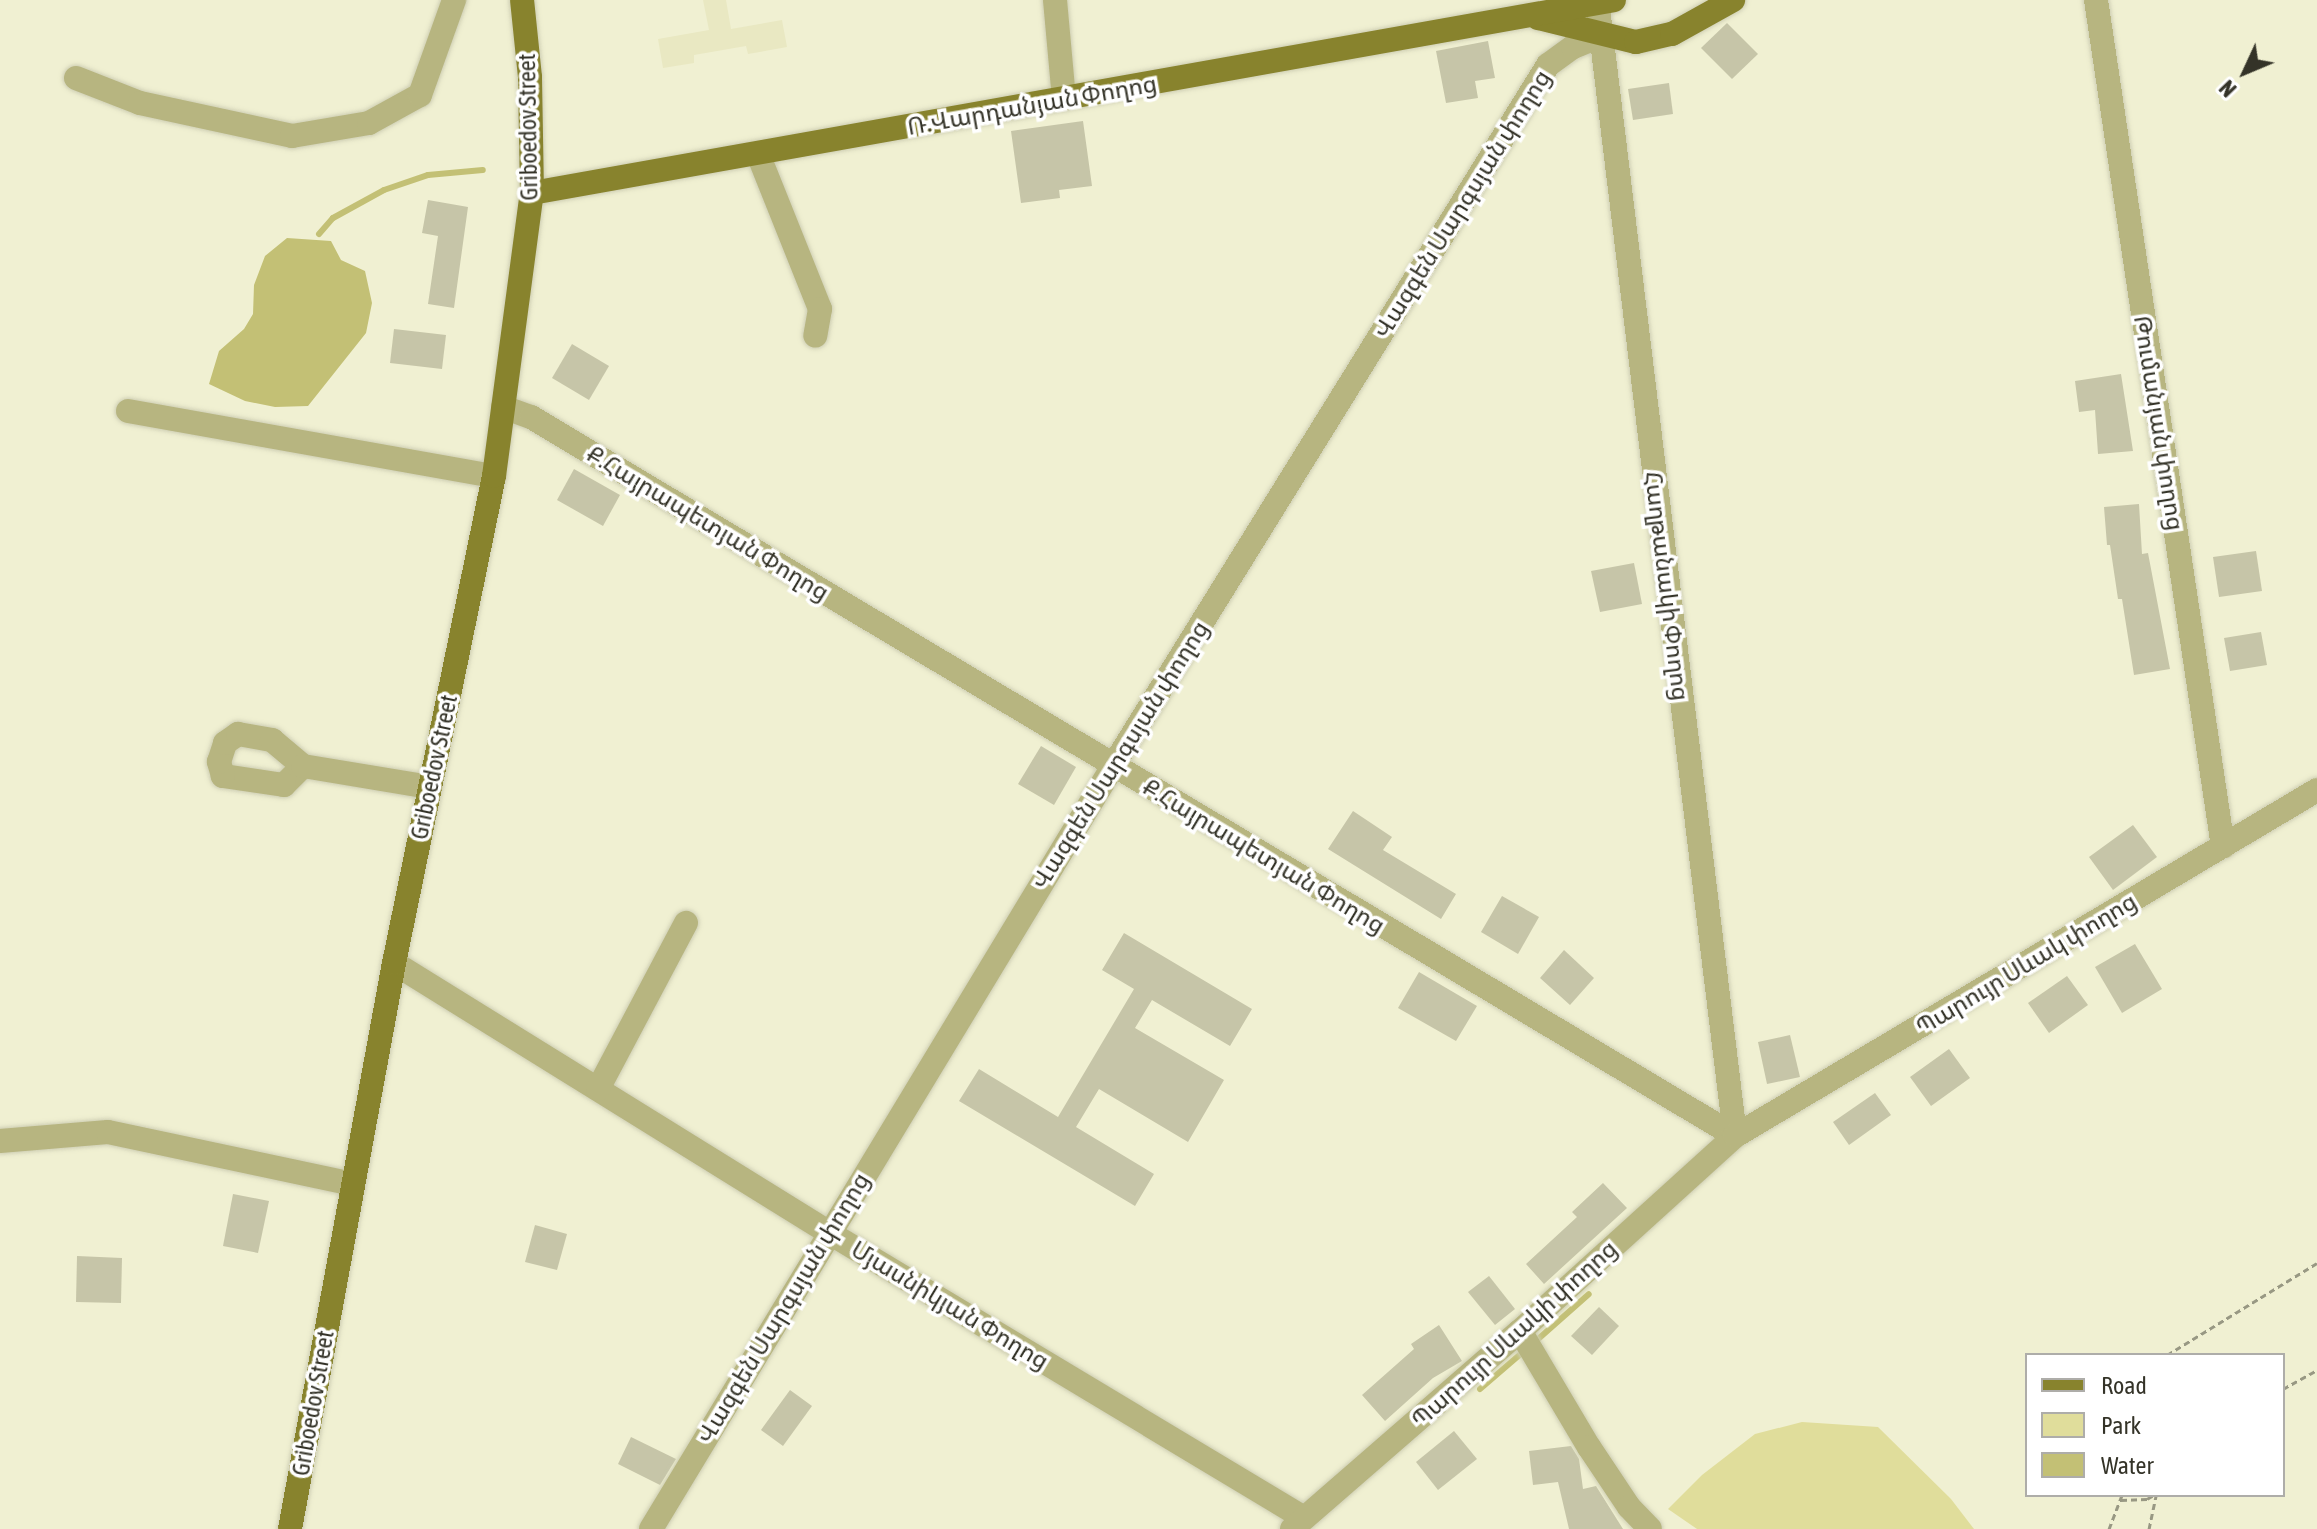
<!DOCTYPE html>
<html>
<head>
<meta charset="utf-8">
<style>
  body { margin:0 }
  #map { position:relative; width:2317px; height:1529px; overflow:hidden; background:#f0f0d2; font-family:"Asap Condensed","Noto Sans Armenian",sans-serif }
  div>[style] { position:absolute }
  .built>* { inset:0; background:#e9e8c2 }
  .green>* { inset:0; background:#e0dd9b }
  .water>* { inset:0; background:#c3c075 }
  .stream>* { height:6px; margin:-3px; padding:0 3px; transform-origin:3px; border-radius:3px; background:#c3c075 }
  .building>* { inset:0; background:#c6c5a8 }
  .path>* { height:3px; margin-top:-1.5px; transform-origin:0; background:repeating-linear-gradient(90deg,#989883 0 6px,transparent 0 10px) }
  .roads { filter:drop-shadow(0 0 2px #ceceb3) drop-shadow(0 0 2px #ceceb3) }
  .minor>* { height:24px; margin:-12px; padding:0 12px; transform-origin:12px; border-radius:12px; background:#b7b580 }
  .major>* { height:24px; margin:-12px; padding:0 12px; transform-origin:12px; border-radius:12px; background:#88832d }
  span { translate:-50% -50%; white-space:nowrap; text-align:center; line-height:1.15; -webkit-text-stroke:7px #fff; paint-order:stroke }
  .street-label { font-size:24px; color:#343328 }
  .legend { position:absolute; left:2025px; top:1353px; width:260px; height:144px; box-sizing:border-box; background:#fff; border:2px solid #aeada9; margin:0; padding:10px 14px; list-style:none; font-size:24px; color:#343328 }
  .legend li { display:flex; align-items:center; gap:16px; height:40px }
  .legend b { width:40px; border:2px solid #aeada9 }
  .north { position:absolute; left:2205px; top:32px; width:80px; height:80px; -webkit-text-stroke:6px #fff; paint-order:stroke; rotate:226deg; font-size:22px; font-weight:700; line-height:32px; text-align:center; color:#343328 }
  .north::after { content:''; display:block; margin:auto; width:28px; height:36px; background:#343328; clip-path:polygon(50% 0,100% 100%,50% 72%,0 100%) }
</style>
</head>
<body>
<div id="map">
  <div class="built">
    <div style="clip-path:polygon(703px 0,726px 0,731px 29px,782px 20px,787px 47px,748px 54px,746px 46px,694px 55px,694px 63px,663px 68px,658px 39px,709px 30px)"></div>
  </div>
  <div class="green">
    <div style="clip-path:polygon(1802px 1422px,1878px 1427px,1951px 1499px,1974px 1529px,1697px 1529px,1668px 1509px,1702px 1475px,1755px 1434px)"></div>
  </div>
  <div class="water">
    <div style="clip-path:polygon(287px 238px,331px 241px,341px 260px,365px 271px,372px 303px,366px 333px,308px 406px,275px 407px,245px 401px,209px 384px,219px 351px,244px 329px,253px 314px,254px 285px,265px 256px)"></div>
  </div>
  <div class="stream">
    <div style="left:319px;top:234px;width:21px;rotate:-49deg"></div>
    <div style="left:333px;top:218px;width:58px;rotate:-28.8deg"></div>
    <div style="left:384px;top:190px;width:46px;rotate:-18.8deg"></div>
    <div style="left:428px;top:175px;width:55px;rotate:-5.2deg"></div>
    <div style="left:1537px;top:1340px;width:69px;rotate:-41.5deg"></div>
    <div style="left:1480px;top:1389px;width:57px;rotate:-40.7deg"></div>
  </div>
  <div class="building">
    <div style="clip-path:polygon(1727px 23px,1758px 54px,1732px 79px,1701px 48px)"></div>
    <div style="clip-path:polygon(1488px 41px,1495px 78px,1475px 81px,1478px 98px,1446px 103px,1436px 51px)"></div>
    <div style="clip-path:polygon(1669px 83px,1673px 114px,1633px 120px,1628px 89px)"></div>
    <div style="clip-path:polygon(1083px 121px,1092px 186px,1059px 190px,1060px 198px,1021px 203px,1011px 131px)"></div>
    <div style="clip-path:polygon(428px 200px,468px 207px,454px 308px,428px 304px,438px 236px,422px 233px)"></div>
    <div style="clip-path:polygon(394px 329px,446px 335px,442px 369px,390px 363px)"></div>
    <div style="clip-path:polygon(572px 344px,609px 366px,589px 400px,552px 378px)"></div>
    <div style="clip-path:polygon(2121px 374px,2133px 451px,2098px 454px,2095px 410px,2079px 412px,2075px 381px)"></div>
    <div style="clip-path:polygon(574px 469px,620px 495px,603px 526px,557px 500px)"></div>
    <div style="clip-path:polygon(2139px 504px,2142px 554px,2148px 553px,2170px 669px,2134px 675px,2122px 599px,2118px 599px,2110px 545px,2107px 545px,2104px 507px)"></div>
    <div style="clip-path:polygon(2256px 551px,2262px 591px,2219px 597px,2213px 557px)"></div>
    <div style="clip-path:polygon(1634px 563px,1642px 604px,1600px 612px,1591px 571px)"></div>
    <div style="clip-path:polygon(2261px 632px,2267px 665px,2230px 671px,2224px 638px)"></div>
    <div style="clip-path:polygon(1041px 746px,1076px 767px,1054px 805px,1018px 784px)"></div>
    <div style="clip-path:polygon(1353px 811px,1392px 837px,1383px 850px,1456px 894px,1441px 919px,1328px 849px)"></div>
    <div style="clip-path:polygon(2133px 825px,2157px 857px,2113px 890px,2089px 857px)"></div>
    <div style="clip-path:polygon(1502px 896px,1539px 917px,1518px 954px,1481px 932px)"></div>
    <div style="clip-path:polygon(1124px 933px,1252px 1009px,1230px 1046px,1152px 1000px,1135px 1028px,1224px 1080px,1188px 1142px,1099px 1089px,1076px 1127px,1154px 1174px,1135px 1206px,959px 1101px,979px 1069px,1058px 1117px,1134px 989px,1102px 970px)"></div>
    <div style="clip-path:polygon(2135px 944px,2162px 989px,2122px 1013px,2095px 967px)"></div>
    <div style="clip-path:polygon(1564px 950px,1594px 978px,1570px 1005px,1540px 978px)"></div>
    <div style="clip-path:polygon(1419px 972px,1477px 1006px,1456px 1041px,1398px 1008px)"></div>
    <div style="clip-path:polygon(2067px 976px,2088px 1005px,2049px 1033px,2028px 1003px)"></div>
    <div style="clip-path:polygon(1790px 1035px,1800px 1077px,1767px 1084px,1758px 1042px)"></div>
    <div style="clip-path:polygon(1949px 1049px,1970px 1078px,1931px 1106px,1910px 1077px)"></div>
    <div style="clip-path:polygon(1875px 1093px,1891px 1115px,1849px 1145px,1833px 1122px)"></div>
    <div style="clip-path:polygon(1603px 1183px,1627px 1208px,1544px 1284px,1526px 1264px,1577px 1217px,1572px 1212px)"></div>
    <div style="clip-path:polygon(233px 1194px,269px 1201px,258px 1253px,223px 1246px)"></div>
    <div style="clip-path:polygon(535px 1225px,567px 1234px,557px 1270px,525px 1262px)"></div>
    <div style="clip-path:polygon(77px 1256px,122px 1258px,121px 1303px,76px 1302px)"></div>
    <div style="clip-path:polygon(1489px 1276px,1515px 1309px,1495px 1325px,1468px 1292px)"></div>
    <div style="clip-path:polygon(1599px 1307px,1619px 1326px,1592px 1355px,1571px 1336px)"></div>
    <div style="clip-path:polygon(1439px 1325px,1462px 1361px,1433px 1378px,1385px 1421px,1362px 1395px,1414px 1349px,1411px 1344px)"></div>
    <div style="clip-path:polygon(790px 1390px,812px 1406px,783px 1446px,761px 1430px)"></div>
    <div style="clip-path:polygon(1454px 1431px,1477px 1459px,1438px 1490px,1416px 1462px)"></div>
    <div style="clip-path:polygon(631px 1437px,676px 1459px,660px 1485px,618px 1464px)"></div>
    <div style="clip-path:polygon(1571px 1446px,1579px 1459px,1583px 1489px,1596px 1486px,1623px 1529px,1569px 1529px,1558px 1482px,1533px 1485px,1529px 1451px)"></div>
  </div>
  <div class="path">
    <div style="left:2167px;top:1355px;width:176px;rotate:-31.5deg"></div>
    <div style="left:2283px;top:1389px;width:39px;rotate:-29deg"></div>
    <div style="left:2121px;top:1500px;width:26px;rotate:-2deg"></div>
    <div style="left:2147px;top:1499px;width:8px;rotate:-30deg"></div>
    <div style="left:2109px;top:1529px;width:36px;rotate:-69deg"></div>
    <div style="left:2149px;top:1529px;width:35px;rotate:-78deg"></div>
  </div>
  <div class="roads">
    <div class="minor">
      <div style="left:1055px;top:0;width:99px;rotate:84.8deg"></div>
      <div style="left:1597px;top:0;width:1144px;rotate:83.07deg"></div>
      <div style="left:2096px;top:0;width:856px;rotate:81.47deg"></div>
      <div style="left:76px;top:78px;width:69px;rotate:21.3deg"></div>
      <div style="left:140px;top:103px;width:156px;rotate:12.2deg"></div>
      <div style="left:292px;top:136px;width:78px;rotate:-9.6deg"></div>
      <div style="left:369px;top:123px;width:58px;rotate:-28.8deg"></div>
      <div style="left:420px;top:95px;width:101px;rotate:-70.3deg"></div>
      <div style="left:758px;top:154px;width:167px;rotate:68.2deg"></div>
      <div style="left:820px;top:309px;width:27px;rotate:100deg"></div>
      <div style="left:503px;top:407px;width:30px;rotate:20deg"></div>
      <div style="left:531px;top:417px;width:1402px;rotate:30.84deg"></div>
      <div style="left:128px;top:411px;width:372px;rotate:10.1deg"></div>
      <div style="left:303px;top:766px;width:27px;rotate:135deg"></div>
      <div style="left:284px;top:785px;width:62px;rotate:-171.6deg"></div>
      <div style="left:223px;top:776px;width:15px;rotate:-106deg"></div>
      <div style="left:219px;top:762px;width:20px;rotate:-72deg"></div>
      <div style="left:225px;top:743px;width:16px;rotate:-35deg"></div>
      <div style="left:238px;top:734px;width:35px;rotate:10deg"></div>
      <div style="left:272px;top:740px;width:40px;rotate:40deg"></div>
      <div style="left:303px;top:766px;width:129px;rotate:9.4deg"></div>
      <div style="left:394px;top:963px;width:511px;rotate:31.79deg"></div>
      <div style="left:828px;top:1232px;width:555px;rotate:31deg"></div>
      <div style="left:598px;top:1089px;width:188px;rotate:-62.1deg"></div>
      <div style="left:0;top:1141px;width:108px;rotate:-4.8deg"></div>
      <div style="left:108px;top:1132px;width:249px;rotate:12deg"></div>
      <div style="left:1520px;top:1331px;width:135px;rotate:59.3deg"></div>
      <div style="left:1589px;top:1447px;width:72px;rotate:56.3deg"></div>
      <div style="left:1629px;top:1507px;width:30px;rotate:46deg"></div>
      <div style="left:651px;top:1529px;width:892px;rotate:-58.8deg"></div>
      <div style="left:1113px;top:766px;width:825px;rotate:-58.18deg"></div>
      <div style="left:1548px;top:65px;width:31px;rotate:-36deg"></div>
      <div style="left:1573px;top:47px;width:29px;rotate:-22deg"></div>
      <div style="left:1292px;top:1529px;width:302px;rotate:-41deg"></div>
      <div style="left:1520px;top:1331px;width:290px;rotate:-42.2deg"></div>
      <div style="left:1735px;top:1136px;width:677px;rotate:-30.73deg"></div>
    </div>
    <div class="major">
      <div style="left:1538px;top:18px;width:101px;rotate:13.8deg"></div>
      <div style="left:1636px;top:42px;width:37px;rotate:-13deg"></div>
      <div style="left:1672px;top:34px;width:70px;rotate:-29.1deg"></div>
      <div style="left:532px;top:193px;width:1099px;rotate:-10.11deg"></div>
      <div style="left:290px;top:1529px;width:575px;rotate:-79.59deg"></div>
      <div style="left:394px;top:963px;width:497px;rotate:-78.4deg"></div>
      <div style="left:494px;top:476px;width:286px;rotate:-82.4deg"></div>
      <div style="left:532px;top:193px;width:116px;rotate:-91deg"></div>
      <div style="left:530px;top:77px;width:77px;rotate:-95.9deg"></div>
    </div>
  </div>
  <div class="street-label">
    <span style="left:1032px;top:105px;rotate:-10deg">Ռ.Վարդանյան Փողոց</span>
    <span style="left:528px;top:127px;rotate:-91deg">Griboedov Street</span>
    <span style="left:1462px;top:204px;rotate:-58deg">Վազգեն Սարգսյան փողոց</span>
    <span style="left:2159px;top:423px;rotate:81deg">Թումանյան փողոց</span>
    <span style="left:708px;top:523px;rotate:31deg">Ք.Հայրապետյան Փողոց</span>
    <span style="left:1667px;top:586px;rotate:83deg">Հաղթանակի Փողոց</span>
    <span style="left:1120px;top:755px;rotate:-58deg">Վազգեն Սարգսյան փողոց</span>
    <span style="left:434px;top:767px;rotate:-78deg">Griboedov Street</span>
    <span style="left:1264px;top:856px;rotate:31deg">Ք.Հայրապետյան Փողոց</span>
    <span style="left:2026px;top:964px;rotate:-31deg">Պարույր Սևակ փողոց</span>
    <span style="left:950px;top:1305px;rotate:31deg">Մյասնիկյան Փողոց</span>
    <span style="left:783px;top:1308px;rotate:-59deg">Վազգեն Սարգսյան փողոց</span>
    <span style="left:1514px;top:1334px;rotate:-42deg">Պարույր Սևակի փողոց</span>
    <span style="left:313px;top:1403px;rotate:-80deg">Griboedov Street</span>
  </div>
  <ul class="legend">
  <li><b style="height:10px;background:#88832d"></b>Road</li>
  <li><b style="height:22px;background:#e0dd9b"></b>Park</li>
  <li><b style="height:22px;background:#c3c075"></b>Water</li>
  </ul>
  <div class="north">N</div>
</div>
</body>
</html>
